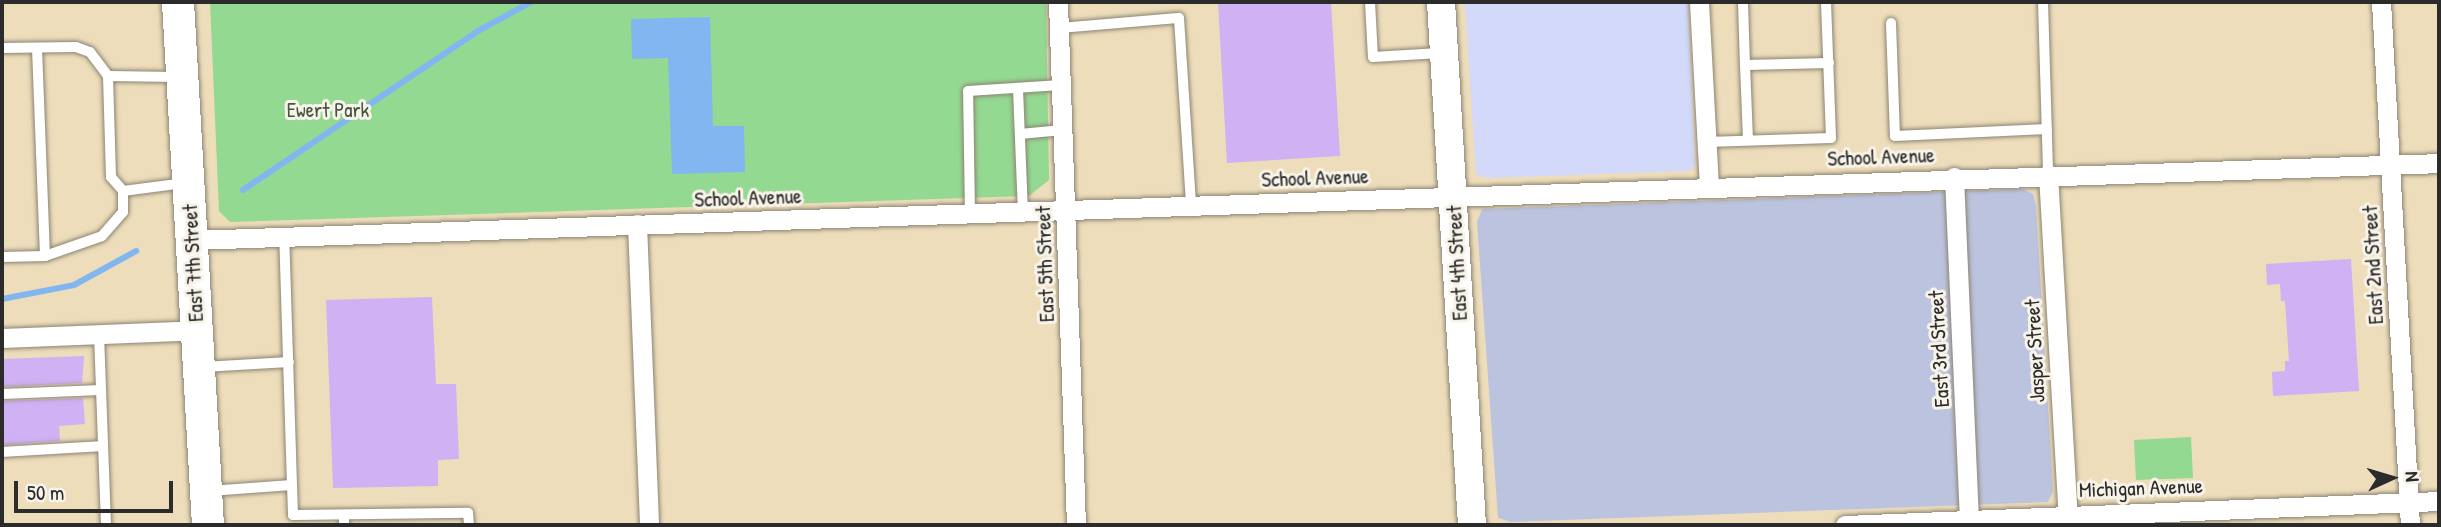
<!DOCTYPE html>
<html>
<head>
<meta charset="utf-8">
<style>
  body { margin:0 }
  #map { position:relative; width:2441px; height:527px; overflow:hidden; background:#edddbb; font-family:"Patrick Hand",sans-serif }
  div>[style] { position:absolute }
  .built>* { inset:0; background:#d2d9f9 }
  .industrial>* { inset:0; background:#bcc3de }
  .green>* { inset:0; background:#94d992 }
  .water>* { inset:0; background:#82b6f0 }
  .stream>* { height:6px; margin:-3px; padding:0 3px; transform-origin:3px; border-radius:3px; background:#82b6f0 }
  .building>* { inset:0; background:#cfb1f4 }
  .roads { filter:drop-shadow(0 0 2px #8c8473) drop-shadow(0 0 2px #8c8473) }
  .lane>* { height:10px; margin:-5px; padding:0 5px; transform-origin:5px; border-radius:5px; background:#fff }
  .street>* { height:19px; margin:-9.5px; padding:0 9.5px; transform-origin:9.5px; border-radius:9.5px; background:#fff }
  .secondary>* { height:28px; margin:-14px; padding:0 14px; transform-origin:14px; border-radius:14px; background:#fff }
  .primary>* { height:32px; margin:-16px; padding:0 16px; transform-origin:16px; border-radius:16px; background:#fff }
  span { translate:-50% -50%; white-space:nowrap; text-align:center; line-height:1.15; -webkit-text-stroke:6px #f7f3e8; paint-order:stroke }
  .park-label { font-size:21px; color:#455645 }
  .street-label { font-size:21px; color:#2b2b2b }
  .frame { position:absolute; inset:0; border:4px solid #2b2b2b; pointer-events:none }
  .north { position:absolute; left:2357px; top:443px; width:70px; height:70px; -webkit-text-stroke:5px #f7f3e8; paint-order:stroke; rotate:86deg; font-size:19px; font-weight:700; line-height:28px; text-align:center; color:#2b2b2b }
  .north::after { content:''; display:block; margin:auto; width:24px; height:32px; background:#2b2b2b; clip-path:polygon(50% 0,100% 100%,50% 72%,0 100%) }
  .scale { position:absolute; left:14px; top:481px; width:159px; height:32px; box-sizing:border-box; border:4px solid #2b2b2b; border-top:0; padding-left:9px; font-size:21px; line-height:24px; white-space:nowrap; color:#2b2b2b; -webkit-text-stroke:5px #f7f3e8; paint-order:stroke }
</style>
</head>
<body>
<div id="map">
  <div class="built">
    <div style="clip-path:polygon(1465px 2px,1688px 2px,1695px 167px,1688px 171px,1486px 178px,1476px 174px)"></div>
  </div>
  <div class="industrial">
    <div style="clip-path:polygon(2023px 189px,2033px 194px,2036px 206px,2053px 491px,2048px 502px,1511px 522px,1498px 518px,1477px 222px,1482px 209px)"></div>
  </div>
  <div class="green">
    <div style="clip-path:polygon(210px 2px,1046px 2px,1049px 180px,1029px 196px,230px 222px,219px 211px)"></div>
    <div style="clip-path:polygon(2191px 437px,2193px 478px,2136px 480px,2134px 440px)"></div>
  </div>
  <div class="water">
    <div style="clip-path:polygon(710px 17px,713px 126px,744px 126px,745px 172px,672px 174px,668px 58px,632px 59px,631px 19px)"></div>
  </div>
  <div class="stream">
    <div style="left:243px;top:190px;width:282px;rotate:-34.1deg"></div>
    <div style="left:476px;top:32px;width:63px;rotate:-28.6deg"></div>
    <div style="left:2px;top:299px;width:73px;rotate:-11deg"></div>
    <div style="left:74px;top:285px;width:71px;rotate:-28.7deg"></div>
  </div>
  <div class="building">
    <div style="clip-path:polygon(1218px 2px,1331px 2px,1340px 156px,1227px 163px)"></div>
    <div style="clip-path:polygon(2351px 259px,2359px 391px,2273px 396px,2272px 372px,2285px 371px,2285px 361px,2289px 361px,2285px 301px,2281px 301px,2280px 284px,2267px 285px,2266px 264px)"></div>
    <div style="clip-path:polygon(432px 297px,436px 384px,456px 384px,459px 459px,438px 460px,438px 486px,333px 488px,326px 300px)"></div>
    <div style="clip-path:polygon(84px 356px,82px 383px,2px 387px,2px 359px)"></div>
    <div style="clip-path:polygon(83px 398px,85px 424px,59px 426px,60px 441px,2px 445px,2px 401px)"></div>
  </div>
  <div class="roads">
    <div class="lane">
      <div style="left:1370px;top:2px;width:55px;rotate:86.9deg"></div>
      <div style="left:1373px;top:57px;width:67px;rotate:-3.4deg"></div>
      <div style="left:1743px;top:2px;width:63px;rotate:88.2deg"></div>
      <div style="left:1745px;top:65px;width:84px;rotate:-1.4deg"></div>
      <div style="left:2043px;top:2px;width:172px;rotate:88.3deg"></div>
      <div style="left:1891px;top:23px;width:113px;rotate:88deg"></div>
      <div style="left:1895px;top:136px;width:152px;rotate:-2.6deg"></div>
      <div style="left:1059px;top:28px;width:120px;rotate:-4.8deg"></div>
      <div style="left:1179px;top:18px;width:187px;rotate:86.3deg"></div>
      <div style="left:2px;top:48px;width:74px;rotate:-0.8deg"></div>
      <div style="left:76px;top:47px;width:15px;rotate:20deg"></div>
      <div style="left:90px;top:52px;width:30px;rotate:53deg"></div>
      <div style="left:108px;top:76px;width:69px;rotate:0.8deg"></div>
      <div style="left:37px;top:48px;width:208px;rotate:87.8deg"></div>
      <div style="left:1745px;top:65px;width:75px;rotate:87.7deg"></div>
      <div style="left:108px;top:76px;width:101px;rotate:88.3deg"></div>
      <div style="left:111px;top:177px;width:18px;rotate:49deg"></div>
      <div style="left:123px;top:191px;width:63px;rotate:-7.4deg"></div>
      <div style="left:1018px;top:89px;width:122px;rotate:87.7deg"></div>
      <div style="left:1020px;top:134px;width:43px;rotate:-5.3deg"></div>
      <div style="left:1706px;top:142px;width:125px;rotate:-1.8deg"></div>
      <div style="left:1831px;top:138px;width:136px;rotate:-92.1deg"></div>
      <div style="left:970px;top:214px;width:123px;rotate:-90.9deg"></div>
      <div style="left:968px;top:91px;width:93px;rotate:-3.7deg"></div>
      <div style="left:2px;top:257px;width:43px;rotate:-1.3deg"></div>
      <div style="left:45px;top:256px;width:60px;rotate:-19.3deg"></div>
      <div style="left:102px;top:236px;width:32px;rotate:-49deg"></div>
      <div style="left:123px;top:212px;width:21px;rotate:-90deg"></div>
      <div style="left:99px;top:334px;width:191px;rotate:87.9deg"></div>
      <div style="left:203px;top:367px;width:86px;rotate:-3.3deg"></div>
      <div style="left:2px;top:394px;width:99px;rotate:-2.3deg"></div>
      <div style="left:2px;top:452px;width:101px;rotate:-3.4deg"></div>
      <div style="left:292px;top:485px;width:30px;rotate:88deg"></div>
      <div style="left:293px;top:515px;width:175px;rotate:-0.7deg"></div>
      <div style="left:468px;top:513px;width:12px;rotate:85deg"></div>
      <div style="left:209px;top:491px;width:83px;rotate:-4.1deg"></div>
      <div style="left:292px;top:485px;width:248px;rotate:-91.8deg"></div>
      <div style="left:344px;top:515px;width:10px;rotate:90deg"></div>
    </div>
    <div class="street">
      <div style="left:1058px;top:2px;width:523px;rotate:88.03deg"></div>
      <div style="left:1699px;top:2px;width:183px;rotate:86.9deg"></div>
      <div style="left:2381px;top:2px;width:524px;rotate:86.83deg"></div>
      <div style="left:2048px;top:174px;width:352px;rotate:86.7deg"></div>
      <div style="left:1954px;top:177px;width:341px;rotate:87.5deg"></div>
      <div style="left:637px;top:224px;width:301px;rotate:87.7deg"></div>
      <div style="left:192px;top:240px;width:2248px;rotate:-1.96deg"></div>
      <div style="left:2px;top:338px;width:195px;rotate:-2.3deg"></div>
      <div style="left:1845px;top:525px;width:594px;rotate:-2.31deg"></div>
    </div>
    <div class="secondary">
      <div style="left:1441px;top:2px;width:524px;rotate:86.61deg"></div>
    </div>
    <div class="primary">
      <div style="left:178px;top:2px;width:524px;rotate:86.72deg"></div>
    </div>
  </div>
  <div class="park-label">
    <span style="left:328px;top:110px">Ewert Park</span>
  </div>
  <div class="street-label">
    <span style="left:1881px;top:157px;rotate:-2deg">School Avenue</span>
    <span style="left:1315px;top:178px;rotate:-2deg">School Avenue</span>
    <span style="left:748px;top:198px;rotate:-2deg">School Avenue</span>
    <span style="left:193px;top:263px;rotate:-93deg">East 7th Street</span>
    <span style="left:1457px;top:263px;rotate:-93deg">East 4th Street</span>
    <span style="left:1045px;top:264px;rotate:-92deg">East 5th Street</span>
    <span style="left:2373px;top:265px;rotate:-93deg">East 2nd Street</span>
    <span style="left:1939px;top:349px;rotate:-93deg">East 3rd Street</span>
    <span style="left:2035px;top:351px;rotate:-93deg">Jasper Street</span>
    <span style="left:2141px;top:488px;rotate:-2deg">Michigan Avenue</span>
  </div>
  <div class="frame"></div>
  <div class="north">N</div>
  <div class="scale">50 m</div>
</div>
</body>
</html>
